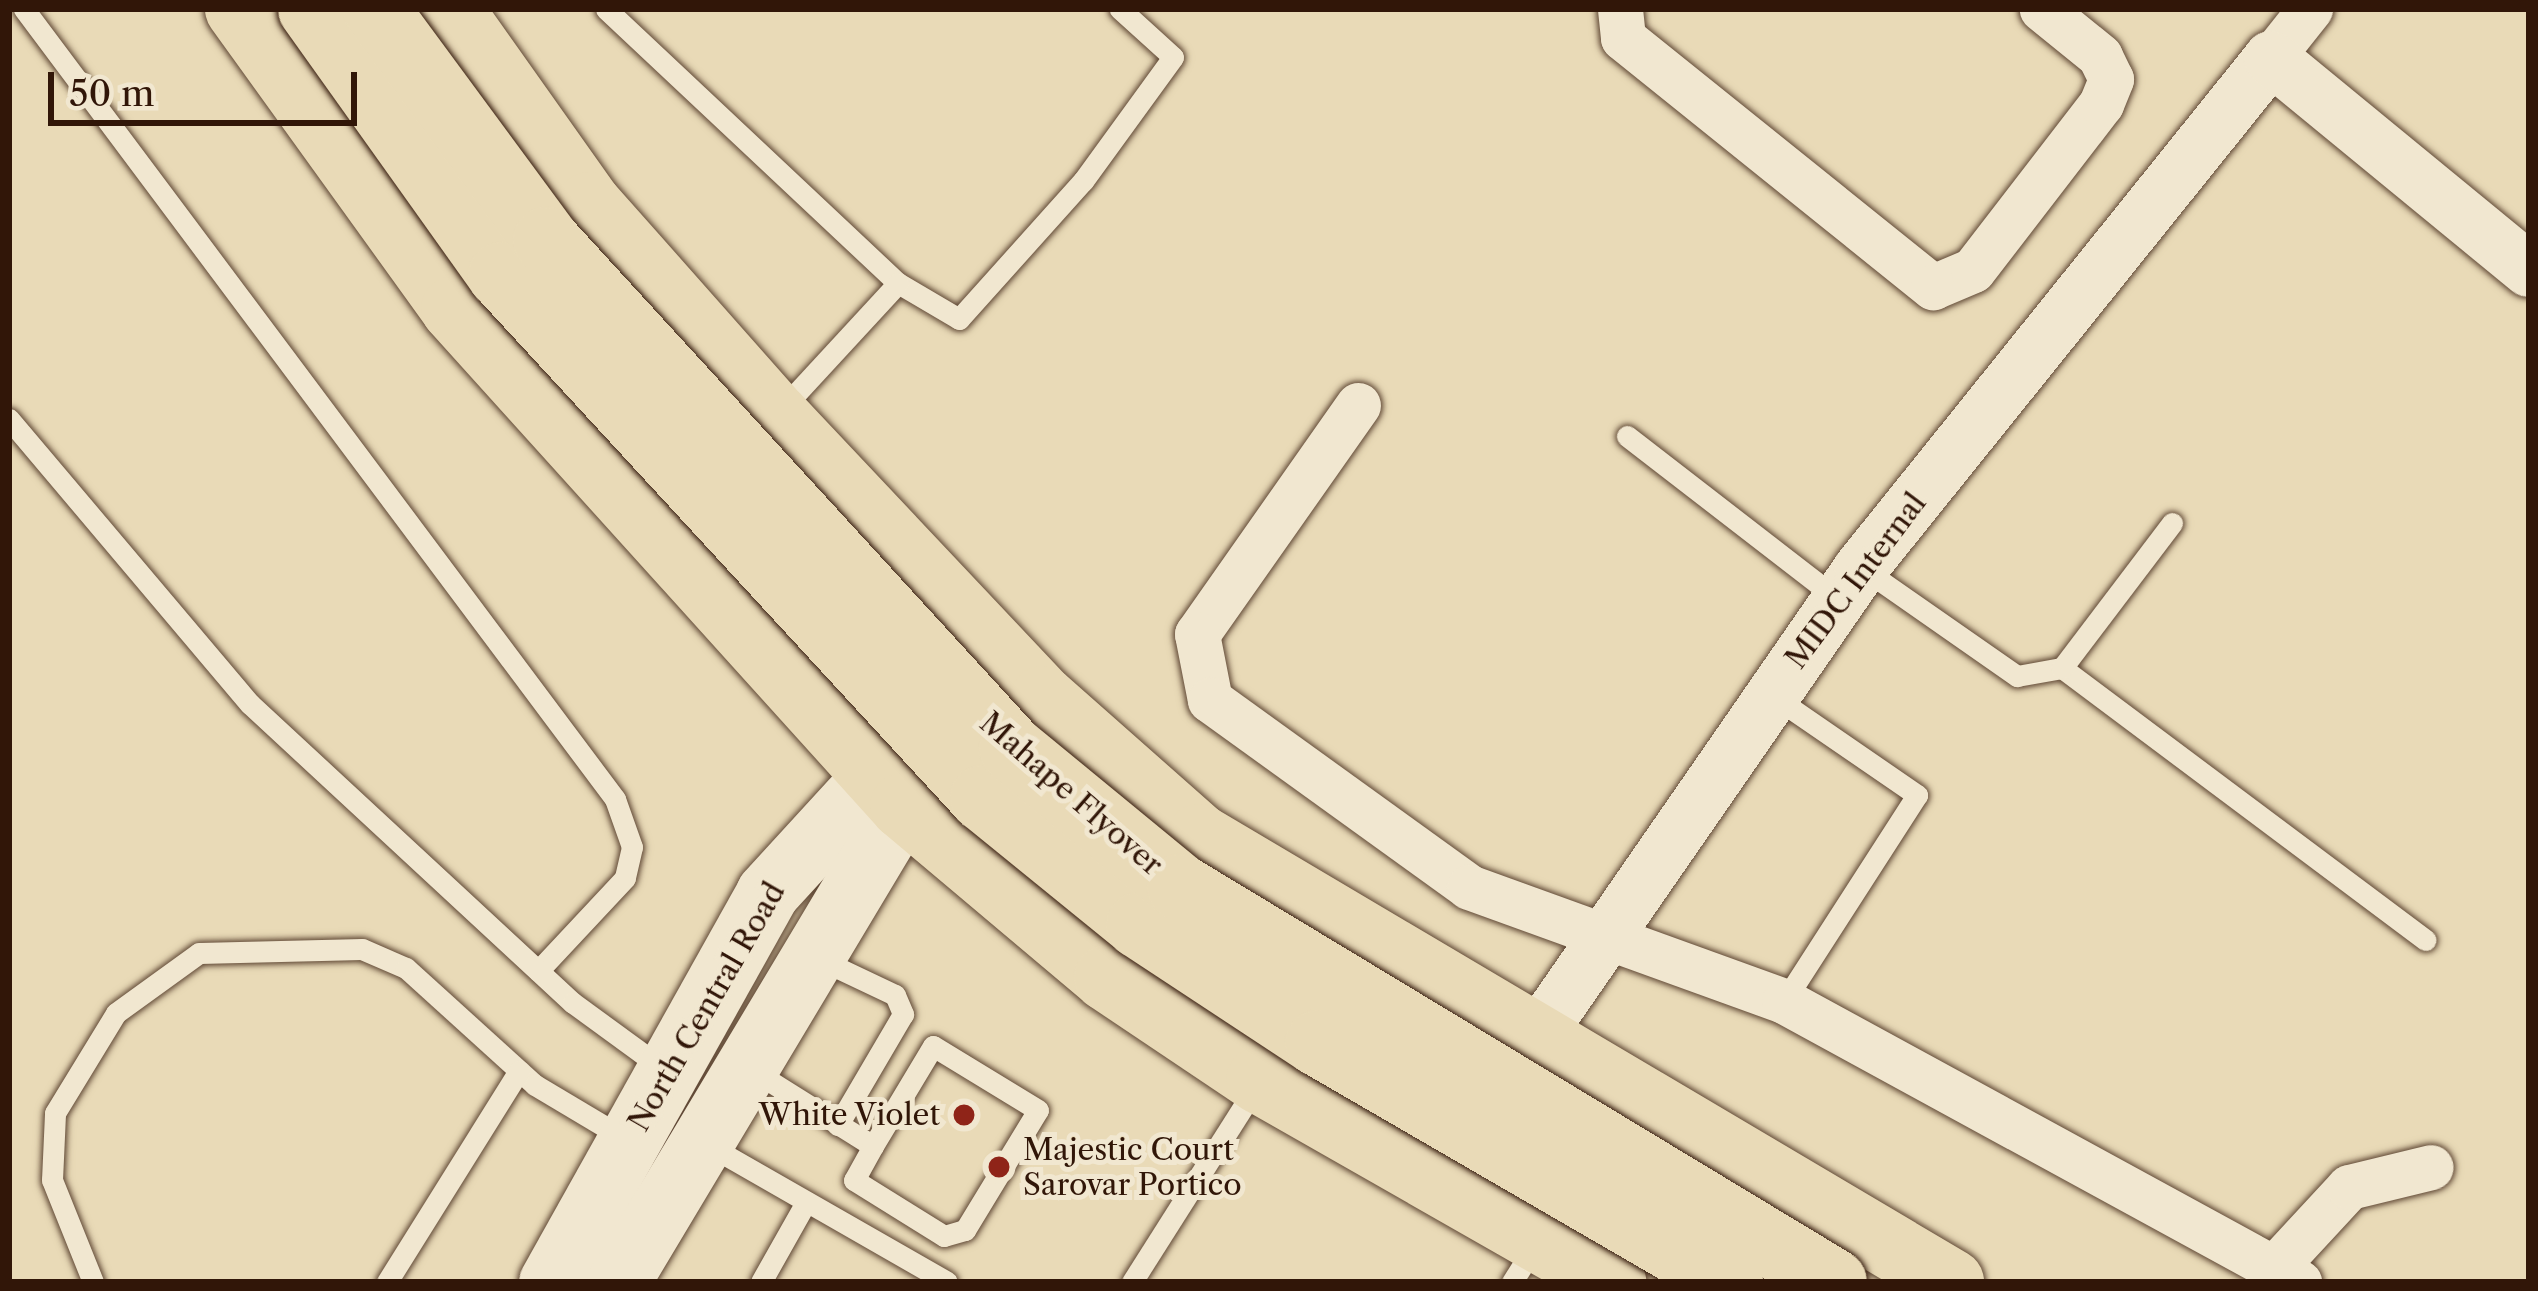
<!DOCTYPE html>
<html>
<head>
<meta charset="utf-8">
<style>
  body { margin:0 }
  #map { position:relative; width:2538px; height:1291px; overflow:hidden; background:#e9dab7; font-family:"Libre Caslon Text",serif }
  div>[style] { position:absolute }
  .roads { filter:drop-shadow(0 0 3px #5f4734) drop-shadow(0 0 3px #5f4734) }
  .service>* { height:21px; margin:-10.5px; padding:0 10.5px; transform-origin:10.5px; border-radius:10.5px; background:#f1e7d0 }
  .minor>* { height:45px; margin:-22.5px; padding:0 22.5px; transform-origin:22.5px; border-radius:22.5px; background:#f1e7d0 }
  .tertiary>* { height:54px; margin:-27px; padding:0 27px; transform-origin:27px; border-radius:27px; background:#f1e7d0 }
  .secondary>* { height:63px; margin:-31.5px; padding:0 31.5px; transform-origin:31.5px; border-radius:31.5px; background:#f1e7d0 }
  .primary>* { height:66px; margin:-33px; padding:0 33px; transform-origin:33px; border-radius:33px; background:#e9dab7 }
  .bridges { filter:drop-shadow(0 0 3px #311608) drop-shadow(0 0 3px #311608) }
  .primary-bridge>* { height:66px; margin:-33px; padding:0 33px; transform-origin:33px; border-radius:33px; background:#e9dab7 }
  .dots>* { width:33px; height:33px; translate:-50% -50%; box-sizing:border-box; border:6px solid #f1e7d0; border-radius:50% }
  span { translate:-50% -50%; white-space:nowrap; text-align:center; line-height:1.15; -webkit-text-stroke:10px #f1e7d0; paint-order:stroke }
  .street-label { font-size:30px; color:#311608 }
  .poi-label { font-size:30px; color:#311608 }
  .right { translate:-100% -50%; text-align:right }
  .left { translate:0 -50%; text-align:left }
  .frame { position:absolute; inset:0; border:12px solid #311608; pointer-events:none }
  .scale { position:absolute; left:48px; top:72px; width:309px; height:54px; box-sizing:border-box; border:6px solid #311608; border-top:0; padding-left:15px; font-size:36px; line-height:42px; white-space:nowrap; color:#311608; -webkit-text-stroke:9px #f1e7d0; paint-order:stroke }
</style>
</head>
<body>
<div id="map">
  <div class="roads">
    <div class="service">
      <div style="left:24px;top:9px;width:987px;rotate:53.2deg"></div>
      <div style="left:615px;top:799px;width:51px;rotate:70.5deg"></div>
      <div style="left:632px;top:847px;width:32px;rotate:103deg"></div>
      <div style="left:625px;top:878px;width:127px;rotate:133.1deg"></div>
      <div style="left:606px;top:9px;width:400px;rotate:43.2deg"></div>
      <div style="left:898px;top:283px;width:71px;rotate:30.5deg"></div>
      <div style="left:959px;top:319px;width:186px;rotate:-48.1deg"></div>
      <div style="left:1083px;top:181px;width:153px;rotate:-54deg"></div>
      <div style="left:1173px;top:57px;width:72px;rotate:-137.8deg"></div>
      <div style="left:780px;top:411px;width:174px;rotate:-47.3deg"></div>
      <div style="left:9px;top:419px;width:373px;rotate:49.8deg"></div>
      <div style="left:250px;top:704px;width:440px;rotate:42.8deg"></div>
      <div style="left:573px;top:1003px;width:110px;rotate:36.1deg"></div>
      <div style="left:1627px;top:436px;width:267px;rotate:37.7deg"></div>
      <div style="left:1862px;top:568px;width:189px;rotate:34.9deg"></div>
      <div style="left:2017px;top:676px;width:46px;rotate:-10.1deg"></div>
      <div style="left:2062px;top:668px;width:454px;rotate:36.8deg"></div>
      <div style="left:2062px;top:668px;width:182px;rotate:-52.8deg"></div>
      <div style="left:1773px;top:696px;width:175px;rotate:34.5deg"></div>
      <div style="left:1917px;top:795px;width:245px;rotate:122.8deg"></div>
      <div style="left:819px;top:959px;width:84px;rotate:25.3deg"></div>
      <div style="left:895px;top:995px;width:21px;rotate:67deg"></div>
      <div style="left:903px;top:1014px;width:129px;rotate:120.4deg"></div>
      <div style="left:752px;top:1070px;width:143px;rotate:32.1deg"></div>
      <div style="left:873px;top:1146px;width:39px;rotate:119deg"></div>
      <div style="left:854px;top:1180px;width:106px;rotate:31.9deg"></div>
      <div style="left:944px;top:1236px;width:22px;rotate:-16deg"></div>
      <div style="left:965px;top:1230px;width:140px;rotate:-58.7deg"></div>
      <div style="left:1038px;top:1110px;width:123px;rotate:-148.6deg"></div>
      <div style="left:933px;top:1046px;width:117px;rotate:121deg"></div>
      <div style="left:708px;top:1145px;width:275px;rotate:29.8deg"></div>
      <div style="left:93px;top:1282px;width:110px;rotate:-111.9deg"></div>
      <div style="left:52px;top:1180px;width:67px;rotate:-87.4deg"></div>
      <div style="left:55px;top:1113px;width:117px;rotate:-58.6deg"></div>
      <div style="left:116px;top:1013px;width:102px;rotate:-35.9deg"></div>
      <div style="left:199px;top:953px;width:163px;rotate:-1.4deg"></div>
      <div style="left:362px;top:949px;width:48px;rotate:23.4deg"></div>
      <div style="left:406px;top:968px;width:174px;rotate:42.2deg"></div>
      <div style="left:535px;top:1085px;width:104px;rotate:30.8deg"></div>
      <div style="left:387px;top:1282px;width:249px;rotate:-58deg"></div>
      <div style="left:761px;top:1282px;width:92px;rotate:-60.6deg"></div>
      <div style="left:1132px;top:1282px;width:233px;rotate:-57.6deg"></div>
      <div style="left:1512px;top:1282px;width:45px;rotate:-57.7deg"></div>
    </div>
    <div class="minor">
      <div style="left:1620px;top:9px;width:29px;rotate:84deg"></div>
      <div style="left:1623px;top:38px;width:398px;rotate:38.8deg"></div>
      <div style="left:1933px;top:287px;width:43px;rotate:-23deg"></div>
      <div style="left:1973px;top:270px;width:210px;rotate:-52.4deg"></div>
      <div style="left:2101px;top:104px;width:27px;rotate:-68deg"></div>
      <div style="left:2111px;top:79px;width:25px;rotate:-116deg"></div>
      <div style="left:2100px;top:56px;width:75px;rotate:-141deg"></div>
      <div style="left:2271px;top:58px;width:63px;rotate:-51.5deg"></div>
      <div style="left:1358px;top:405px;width:280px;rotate:125.1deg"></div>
      <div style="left:1197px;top:634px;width:67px;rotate:78.9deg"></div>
      <div style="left:1210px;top:700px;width:319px;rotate:35.8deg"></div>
      <div style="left:1469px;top:887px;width:335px;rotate:19.9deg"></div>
      <div style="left:1784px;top:1001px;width:587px;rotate:28.62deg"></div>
      <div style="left:2274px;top:1268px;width:110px;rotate:-47.2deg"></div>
      <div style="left:2349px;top:1187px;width:84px;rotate:-13.7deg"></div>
    </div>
    <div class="tertiary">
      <div style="left:1513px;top:1071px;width:612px;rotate:-55.32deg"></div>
      <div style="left:1861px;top:568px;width:654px;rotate:-51.2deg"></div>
      <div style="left:2271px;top:58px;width:334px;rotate:39.4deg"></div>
    </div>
    <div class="secondary">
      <div style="left:550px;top:1282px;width:445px;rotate:-60.8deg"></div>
      <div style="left:767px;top:893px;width:213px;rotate:-47.5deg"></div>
      <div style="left:618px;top:1282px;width:555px;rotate:-59.09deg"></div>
      <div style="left:903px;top:806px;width:52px;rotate:-45deg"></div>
    </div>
    <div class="primary">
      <div style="left:238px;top:9px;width:370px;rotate:54.2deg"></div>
      <div style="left:454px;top:309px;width:670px;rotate:47.9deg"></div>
      <div style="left:903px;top:806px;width:267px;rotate:40.1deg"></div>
      <div style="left:1107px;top:978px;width:183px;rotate:33.9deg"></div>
      <div style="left:1259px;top:1080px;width:408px;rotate:29.7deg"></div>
      <div style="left:450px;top:9px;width:240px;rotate:54.7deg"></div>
      <div style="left:589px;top:205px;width:282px;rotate:48.5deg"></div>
      <div style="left:776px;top:416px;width:389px;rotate:46.7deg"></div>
      <div style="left:1043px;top:699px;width:208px;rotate:41.5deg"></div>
      <div style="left:1199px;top:837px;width:874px;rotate:30.62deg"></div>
    </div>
  </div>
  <div class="bridges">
    <div class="primary-bridge">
      <div style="left:311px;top:9px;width:327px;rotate:54.5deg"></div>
      <div style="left:501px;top:275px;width:711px;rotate:47.34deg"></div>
      <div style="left:983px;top:798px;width:201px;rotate:39.1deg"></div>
      <div style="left:1139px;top:925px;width:214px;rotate:33.4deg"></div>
      <div style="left:1318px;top:1043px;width:477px;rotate:30.1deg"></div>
      <div style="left:376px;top:9px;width:287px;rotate:53.6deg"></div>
      <div style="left:546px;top:240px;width:690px;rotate:47.53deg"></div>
      <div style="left:1012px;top:749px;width:217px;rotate:39.4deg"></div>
      <div style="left:1180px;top:887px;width:764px;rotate:31.13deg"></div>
    </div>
  </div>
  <div class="dots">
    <div style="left:964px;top:1115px;background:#8f2418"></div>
    <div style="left:999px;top:1167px;background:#8f2418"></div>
  </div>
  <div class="street-label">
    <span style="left:1856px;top:581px;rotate:-53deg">MIDC Internal</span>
    <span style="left:1071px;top:794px;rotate:41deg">Mahape Flyover</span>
    <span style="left:707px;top:1007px;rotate:-60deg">North Central Road</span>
  </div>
  <div class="poi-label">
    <span class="right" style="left:940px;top:1115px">White Violet</span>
    <span class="left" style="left:1023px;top:1167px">Majestic Court<br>Sarovar Portico</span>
  </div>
  <div class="frame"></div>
  <div class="scale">50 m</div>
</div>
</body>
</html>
